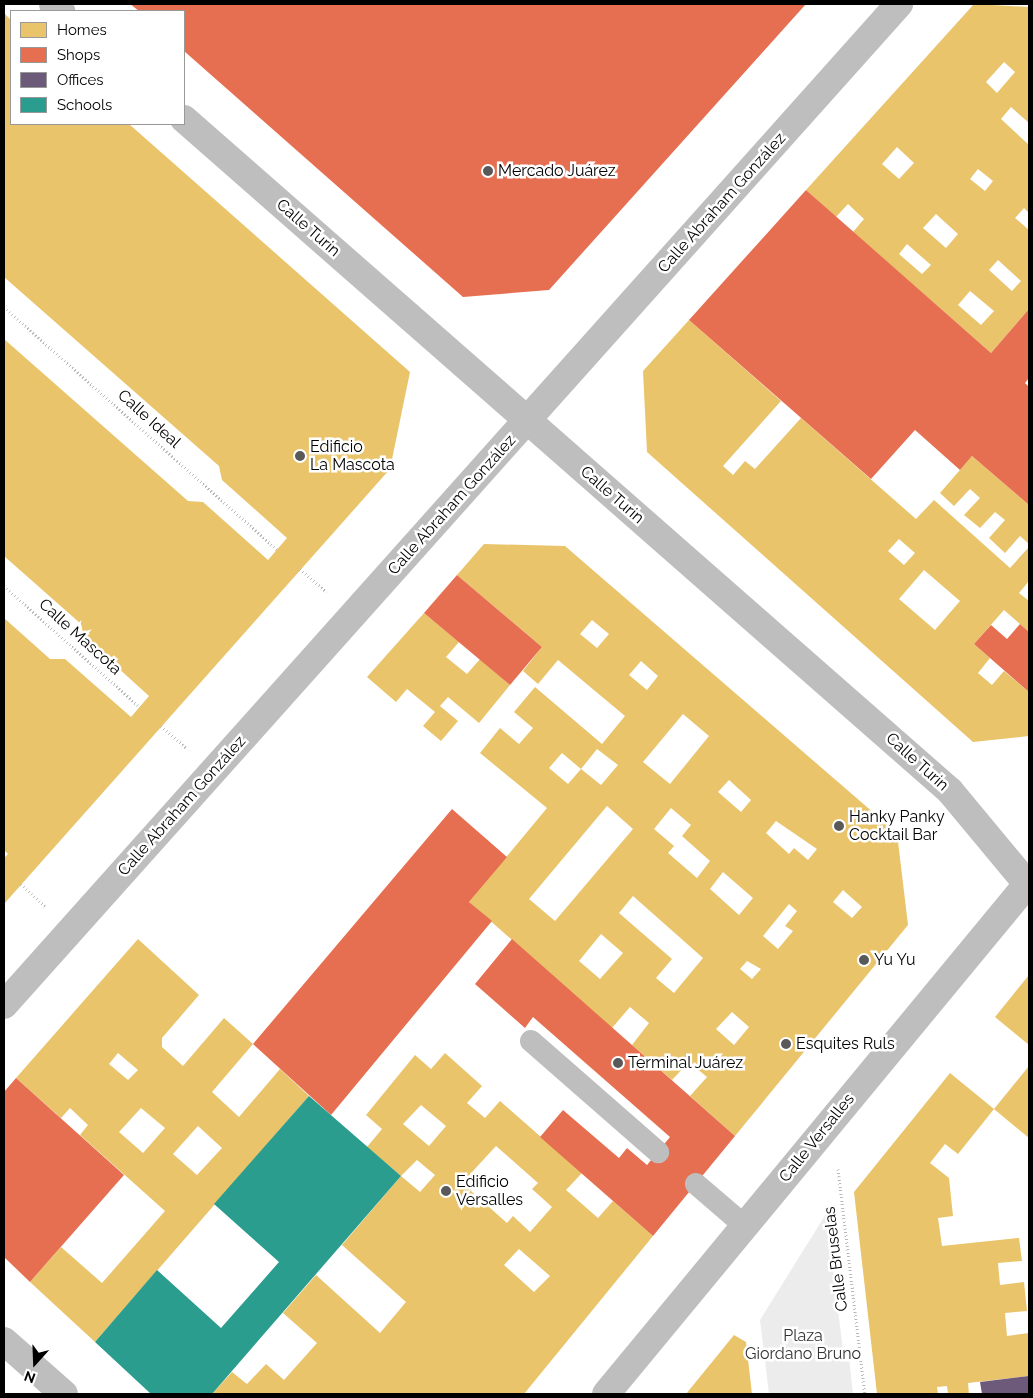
<!DOCTYPE html>
<html>
<head>
<meta charset="utf-8">
<style>
  body { margin:0 }
  #map { position:relative; width:1033px; height:1398px; overflow:hidden; background:#fff; font-family:Raleway,sans-serif }
  div>[style] { position:absolute }
  .green>* { inset:0; background:#ececec }
  .homes>* { inset:0; background:#e9c46a }
  .shops>* { inset:0; background:#e76f51 }
  .offices>* { inset:0; background:#6d597a }
  .schools>* { inset:0; background:#2a9d8f }
  .path>* { height:3px; margin-top:-1.5px; transform-origin:0; background:repeating-linear-gradient(90deg,#b9b9b9 0 1px,transparent 0 3.5px) }
  .service>* { height:22px; margin:-11px; padding:0 11px; transform-origin:11px; border-radius:11px; background:#bebebe }
  .minor>* { height:28px; margin:-14px; padding:0 14px; transform-origin:14px; border-radius:14px; background:#bebebe }
  .dots>* { width:14px; height:14px; translate:-50% -50%; box-sizing:border-box; border:2px solid #fff; border-radius:50% }
  span { translate:-50% -50%; white-space:nowrap; text-align:center; line-height:1.15; -webkit-text-stroke:5px #fff; paint-order:stroke }
  .poi-label { font-size:16px; color:#000 }
  .left { translate:0 -50%; text-align:left }
  .street-label { font-size:16px; color:#000 }
  .park-label { font-size:16px; color:#333 }
  .frame { position:absolute; inset:0; border:5px solid #000; pointer-events:none }
  .legend { position:absolute; left:10px; top:10px; width:175px; height:115px; box-sizing:border-box; background:#fff; border:1px solid #999; margin:0; padding:6px 9px; list-style:none; font-size:15px; color:#000 }
  .legend li { display:flex; align-items:center; gap:10px; height:25px }
  .legend b { width:25px; border:1px solid #999 }
  .north { position:absolute; left:10px; top:1338px; width:50px; height:50px; -webkit-text-stroke:4px #fff; paint-order:stroke; rotate:200deg; font-size:14px; font-weight:700; line-height:20px; text-align:center; color:#000 }
  .north::after { content:''; display:block; margin:auto; width:18px; height:22px; background:#000; clip-path:polygon(50% 0,100% 100%,50% 72%,0 100%) }
</style>
</head>
<body>
<div id="map">
  <div class="green">
    <div style="clip-path:polygon(826px 1214px,844px 1358px,849px 1358px,853px 1394px,769px 1394px,760px 1320px)"></div>
  </div>
  <div class="homes">
    <div style="clip-path:polygon(evenodd,974px 4px,1029px 7px,1029px 123px,1011px 107px,1001px 119px,1029px 145px,1029px 213px,1024px 208px,1015px 218px,1029px 230px,1029px 309px,991px 353px,853px 232px,864px 219px,848px 204px,836px 217px,806px 190px,974px 4px,1004px 62px,1015px 72px,997px 93px,986px 82px,1004px 62px,974px 4px,897px 147px,914px 163px,899px 179px,882px 164px,897px 147px,974px 4px,978px 169px,993px 181px,985px 191px,970px 179px,978px 169px,974px 4px,936px 214px,958px 234px,946px 248px,923px 228px,936px 214px,974px 4px,907px 244px,931px 265px,922px 274px,899px 254px,907px 244px,974px 4px,998px 260px,1021px 281px,1012px 291px,989px 270px,998px 260px,974px 4px,970px 291px,994px 311px,981px 325px,958px 305px,970px 291px)"></div>
    <div style="clip-path:polygon(4px 13px,11px 20px,11px 124px,129px 124px,410px 372px,390px 469px,4px 904px,4px 858px,8px 854px,4px 850px,4px 618px,50px 659px,65px 659px,131px 717px,149px 696px,84px 637px,81px 624px,4px 556px,4px 339px,188px 501px,203px 502px,268px 560px,287px 538px,222px 480px,219px 466px,4px 277px)"></div>
    <div style="clip-path:polygon(evenodd,689px 320px,781px 401px,723px 466px,733px 475px,745px 461px,755px 469px,801px 418px,916px 519px,934px 500px,1010px 568px,1029px 547px,1029px 581px,1019px 593px,1029px 601px,1029px 632px,1004px 610px,974px 644px,990px 658px,978px 673px,992px 685px,1004px 671px,1029px 692px,1029px 736px,973px 742px,647px 452px,643px 371px,689px 320px,899px 539px,915px 553px,904px 565px,888px 551px,899px 539px,689px 320px,924px 570px,960px 601px,935px 630px,899px 599px,924px 570px)"></div>
    <div style="clip-path:polygon(972px 456px,1029px 505px,1029px 544px,1020px 536px,1005px 553px,989px 538px,1005px 520px,995px 512px,980px 528px,964px 515px,980px 498px,970px 489px,954px 506px,940px 493px)"></div>
    <div style="clip-path:polygon(evenodd,484px 544px,565px 546px,897px 833px,908px 925px,735px 1136px,690px 1096px,707px 1077px,689px 1062px,672px 1080px,632px 1045px,649px 1023px,630px 1007px,612px 1028px,469px 902px,547px 808px,480px 753px,500px 728px,519px 744px,533px 728px,514px 712px,535px 687px,602px 744px,625px 716px,558px 660px,538px 684px,523px 671px,542px 647px,457px 575px,484px 544px,592px 620px,609px 634px,597px 648px,580px 634px,592px 620px,484px 544px,641px 661px,658px 676px,647px 690px,629px 675px,641px 661px,484px 544px,683px 714px,709px 736px,670px 784px,643px 762px,683px 714px,484px 544px,597px 749px,618px 765px,601px 785px,581px 769px,568px 784px,549px 768px,562px 753px,581px 769px,597px 749px,484px 544px,729px 780px,751px 800px,741px 812px,718px 792px,729px 780px,484px 544px,607px 806px,633px 829px,555px 921px,529px 899px,607px 806px,484px 544px,671px 808px,691px 825px,682px 836px,710px 861px,697px 878px,668px 853px,674px 846px,654px 829px,671px 808px,484px 544px,776px 821px,817px 849px,808px 860px,794px 848px,789px 854px,766px 833px,776px 821px,484px 544px,723px 872px,753px 898px,739px 915px,710px 889px,723px 872px,484px 544px,843px 890px,862px 907px,852px 918px,833px 902px,843px 890px,484px 544px,633px 896px,703px 958px,674px 993px,656px 978px,672px 959px,619px 913px,633px 896px,484px 544px,789px 904px,797px 911px,785px 926px,793px 931px,778px 949px,763px 936px,789px 904px,484px 544px,601px 934px,623px 953px,600px 979px,579px 961px,601px 934px,484px 544px,747px 961px,761px 969px,752px 979px,740px 969px,747px 961px,484px 544px,732px 1012px,749px 1027px,734px 1045px,716px 1029px,732px 1012px)"></div>
    <div style="clip-path:polygon(424px 613px,459px 642px,446px 657px,467px 674px,480px 659px,510px 685px,479px 723px,448px 697px,440px 706px,458px 721px,441px 741px,423px 726px,435px 712px,407px 689px,396px 702px,367px 677px)"></div>
    <div style="clip-path:polygon(evenodd,138px 939px,199px 995px,162px 1038px,162px 1047px,183px 1066px,224px 1018px,253px 1044px,212px 1092px,239px 1117px,280px 1069px,309px 1096px,95px 1342px,30px 1282px,61px 1247px,102px 1283px,165px 1211px,80px 1135px,88px 1125px,70px 1108px,61px 1118px,16px 1078px,138px 939px,118px 1053px,138px 1070px,128px 1080px,109px 1064px,118px 1053px,138px 939px,141px 1108px,165px 1128px,143px 1153px,119px 1132px,141px 1108px,138px 939px,198px 1126px,222px 1148px,197px 1175px,173px 1154px,198px 1126px)"></div>
    <div style="clip-path:polygon(1029px 975px,1029px 1045px,995px 1017px)"></div>
    <div style="clip-path:polygon(evenodd,445px 1053px,482px 1086px,467px 1103px,485px 1118px,500px 1101px,582px 1173px,566px 1190px,598px 1218px,613px 1201px,653px 1236px,524px 1394px,212px 1394px,232px 1372px,247px 1384px,266px 1364px,284px 1380px,317px 1343px,283px 1313px,316px 1275px,380px 1333px,406px 1302px,342px 1245px,401px 1176px,420px 1192px,435px 1175px,417px 1160px,401px 1176px,367px 1147px,382px 1129px,366px 1115px,415px 1055px,431px 1069px,445px 1053px,421px 1105px,446px 1126px,429px 1146px,403px 1124px,421px 1105px,445px 1053px,496px 1146px,538px 1183px,532px 1189px,552px 1207px,530px 1232px,513px 1216px,507px 1223px,462px 1183px,496px 1146px,445px 1053px,519px 1249px,550px 1276px,534px 1292px,504px 1265px,519px 1249px)"></div>
    <div style="clip-path:polygon(1029px 1066px,1029px 1138px,994px 1109px)"></div>
    <div style="clip-path:polygon(950px 1073px,994px 1109px,958px 1154px,945px 1144px,930px 1163px,949px 1178px,953px 1216px,938px 1218px,942px 1246px,1019px 1238px,1022px 1261px,998px 1263px,1000px 1285px,1024px 1282px,1027px 1311px,1005px 1313px,1007px 1336px,1029px 1333px,1029px 1376px,968px 1383px,969px 1394px,948px 1394px,947px 1386px,937px 1387px,938px 1394px,877px 1394px,854px 1192px)"></div>
    <div style="clip-path:polygon(734px 1335px,746px 1342px,752px 1394px,686px 1394px)"></div>
  </div>
  <div class="shops">
    <div style="clip-path:polygon(130px 4px,806px 4px,549px 290px,463px 297px,184px 51px,184px 11px,139px 11px)"></div>
    <div style="clip-path:polygon(806px 190px,991px 353px,1029px 309px,1029px 378px,1025px 383px,1029px 387px,1029px 505px,972px 456px,960px 470px,915px 430px,871px 479px,689px 320px)"></div>
    <div style="clip-path:polygon(457px 575px,542px 647px,510px 685px,424px 613px)"></div>
    <div style="clip-path:polygon(1020px 624px,1029px 632px,1029px 692px,974px 644px,991px 625px,1007px 639px)"></div>
    <div style="clip-path:polygon(452px 809px,507px 857px,469px 902px,492px 921px,331px 1115px,253px 1044px)"></div>
    <div style="clip-path:polygon(512px 939px,735px 1136px,653px 1236px,540px 1137px,563px 1110px,619px 1158px,627px 1148px,647px 1165px,670px 1137px,533px 1017px,525px 1028px,475px 984px)"></div>
    <div style="clip-path:polygon(16px 1078px,124px 1175px,30px 1282px,4px 1257px,4px 1092px)"></div>
  </div>
  <div class="offices">
    <div style="clip-path:polygon(1029px 1376px,1029px 1394px,982px 1394px,980px 1382px)"></div>
  </div>
  <div class="schools">
    <div style="clip-path:polygon(309px 1096px,401px 1176px,212px 1394px,151px 1394px,95px 1342px,157px 1270px,221px 1328px,279px 1262px,214px 1204px)"></div>
  </div>
  <div class="path">
    <div style="left:4px;top:307px;width:365px;rotate:41.6deg"></div>
    <div style="left:300px;top:569px;width:35px;rotate:41deg"></div>
    <div style="left:4px;top:586px;width:182px;rotate:41.7deg"></div>
    <div style="left:161px;top:726px;width:33px;rotate:41deg"></div>
    <div style="left:21px;top:884px;width:33px;rotate:43deg"></div>
    <div style="left:838px;top:1169px;width:227px;rotate:83.2deg"></div>
  </div>
  <div class="service">
    <div style="left:531px;top:1041px;width:169px;rotate:41.2deg"></div>
    <div style="left:696px;top:1184px;width:65px;rotate:40.6deg"></div>
  </div>
  <div class="minor">
    <div style="left:53px;top:4px;width:11px;rotate:41deg"></div>
    <div style="left:184px;top:119px;width:1019px;rotate:41.26deg"></div>
    <div style="left:950px;top:791px;width:124px;rotate:50.3deg"></div>
    <div style="left:4px;top:1005px;width:1343px;rotate:-48.2deg"></div>
    <div style="left:4px;top:1341px;width:80px;rotate:41.5deg"></div>
    <div style="left:606px;top:1394px;width:664px;rotate:-50.44deg"></div>
  </div>
  <div class="dots">
    <div style="left:488px;top:171px;background:#595959"></div>
    <div style="left:300px;top:456px;background:#595959"></div>
    <div style="left:839px;top:826px;background:#595959"></div>
    <div style="left:864px;top:960px;background:#595959"></div>
    <div style="left:786px;top:1044px;background:#595959"></div>
    <div style="left:618px;top:1063px;background:#595959"></div>
    <div style="left:446px;top:1191px;background:#595959"></div>
  </div>
  <div class="poi-label">
    <span class="left" style="left:498px;top:171px">Mercado Juárez</span>
    <span class="left" style="left:310px;top:456px">Edificio<br>La Mascota</span>
    <span class="left" style="left:849px;top:826px">Hanky Panky<br>Cocktail Bar</span>
    <span class="left" style="left:874px;top:960px">Yu Yu</span>
    <span class="left" style="left:796px;top:1044px">Esquites Ruls</span>
    <span class="left" style="left:628px;top:1063px">Terminal Juárez</span>
    <span class="left" style="left:456px;top:1191px">Edificio<br>Versalles</span>
  </div>
  <div class="street-label">
    <span style="left:722px;top:203px;rotate:-48deg">Calle Abraham González</span>
    <span style="left:308px;top:228px;rotate:41deg">Calle Turin</span>
    <span style="left:149px;top:419px;rotate:42deg">Calle Ideal</span>
    <span style="left:612px;top:495px;rotate:41deg">Calle Turin</span>
    <span style="left:452px;top:505px;rotate:-48deg">Calle Abraham González</span>
    <span style="left:80px;top:637px;rotate:42deg">Calle Mascota</span>
    <span style="left:917px;top:762px;rotate:42deg">Calle Turin</span>
    <span style="left:182px;top:806px;rotate:-48deg">Calle Abraham González</span>
    <span style="left:817px;top:1138px;rotate:-51deg">Calle Versalles</span>
    <span style="left:836px;top:1259px;rotate:-97deg">Calle Bruselas</span>
  </div>
  <div class="park-label">
    <span style="left:803px;top:1345px">Plaza<br>Giordano Bruno</span>
  </div>
  <div class="frame"></div>
  <ul class="legend">
  <li><b style="height:14px;background:#e9c46a"></b>Homes</li>
  <li><b style="height:14px;background:#e76f51"></b>Shops</li>
  <li><b style="height:14px;background:#6d597a"></b>Offices</li>
  <li><b style="height:14px;background:#2a9d8f"></b>Schools</li>
  </ul>
  <div class="north">N</div>
</div>
</body>
</html>
